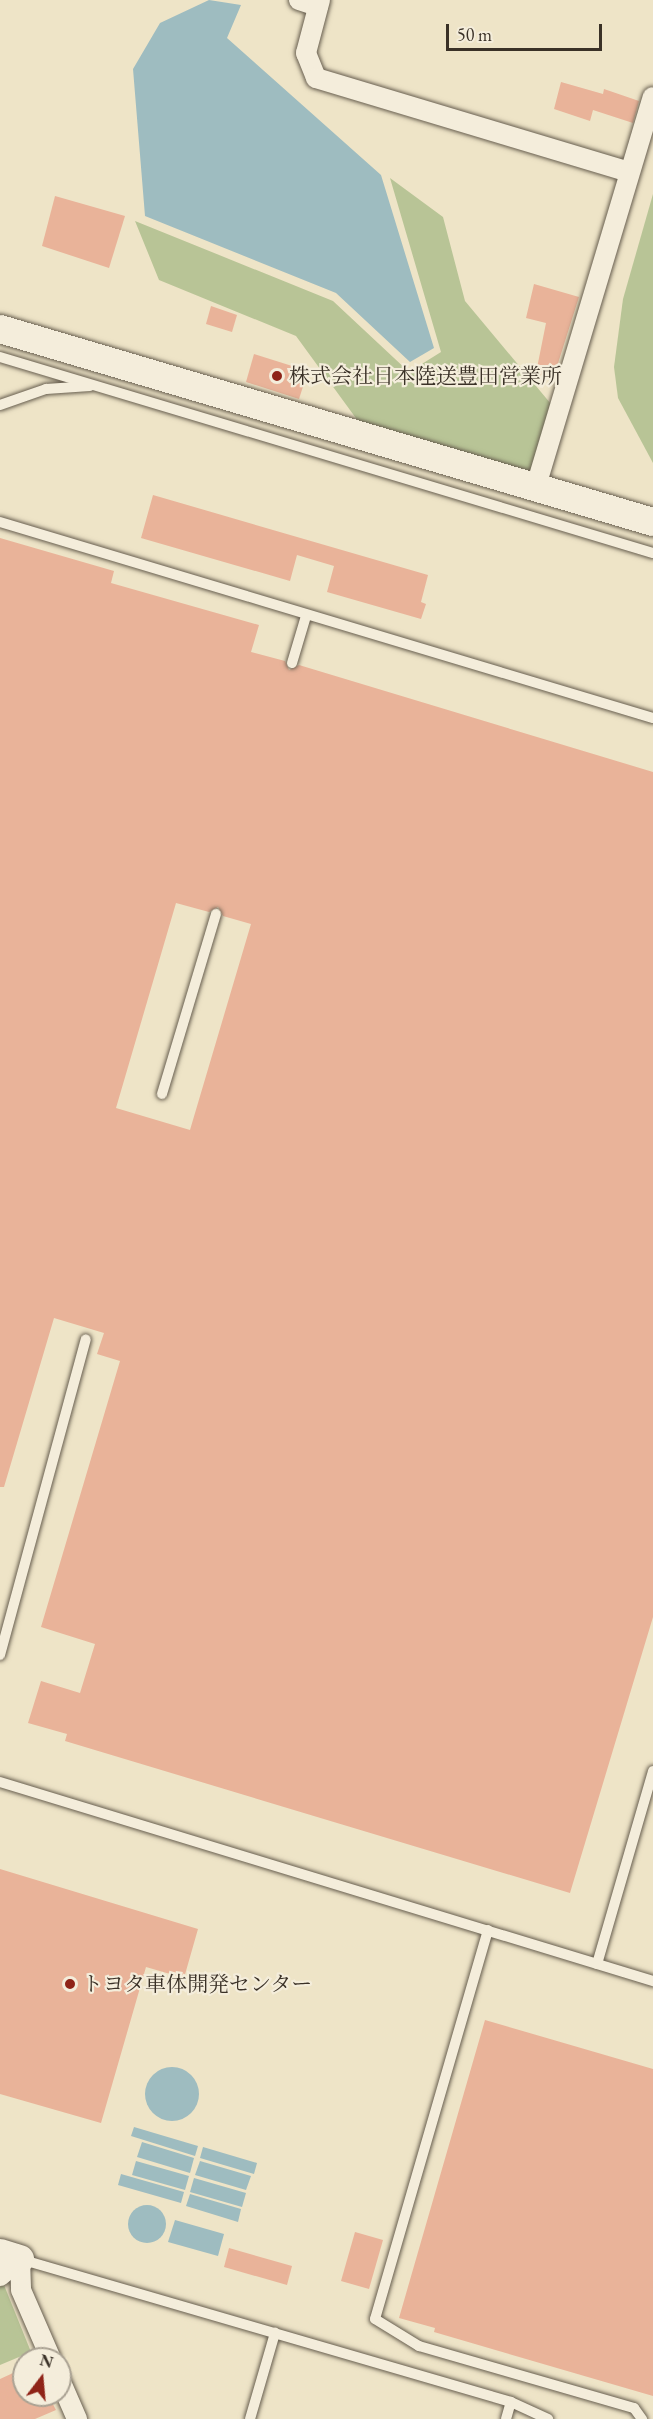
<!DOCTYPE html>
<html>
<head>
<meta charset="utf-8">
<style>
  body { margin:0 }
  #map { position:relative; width:653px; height:2419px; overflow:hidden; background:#eee4c7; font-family:"EB Garamond","Noto Serif JP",serif }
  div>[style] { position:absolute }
  .green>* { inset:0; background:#b8c496 }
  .water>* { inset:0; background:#9ebcc0 }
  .round { border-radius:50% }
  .building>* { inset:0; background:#e9b399 }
  .roads { filter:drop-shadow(0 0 2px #675e4f) drop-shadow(0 0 2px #675e4f) }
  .lane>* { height:10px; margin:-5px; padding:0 5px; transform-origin:5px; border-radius:5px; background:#f4eddb }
  .street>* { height:20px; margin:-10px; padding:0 10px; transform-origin:10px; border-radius:10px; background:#f4eddb }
  .secondary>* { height:28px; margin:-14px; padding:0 14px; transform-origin:14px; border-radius:14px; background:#f4eddb }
  .dots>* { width:16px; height:16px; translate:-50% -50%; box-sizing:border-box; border:3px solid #f4eddb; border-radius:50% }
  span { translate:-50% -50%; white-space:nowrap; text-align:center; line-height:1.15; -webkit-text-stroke:4.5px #f4eddb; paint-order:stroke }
  .poi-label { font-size:21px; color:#3a3127 }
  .left { translate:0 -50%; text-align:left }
  .north { position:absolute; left:12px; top:2347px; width:60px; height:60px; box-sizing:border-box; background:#f4eddb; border:2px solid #aaa293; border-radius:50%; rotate:16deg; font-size:16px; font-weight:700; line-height:24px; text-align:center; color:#3a3127 }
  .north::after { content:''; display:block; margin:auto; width:21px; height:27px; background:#8f2418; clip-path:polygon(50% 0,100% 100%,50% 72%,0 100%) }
  .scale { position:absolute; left:446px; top:24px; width:156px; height:27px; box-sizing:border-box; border:3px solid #3a3127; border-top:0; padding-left:8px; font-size:18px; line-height:21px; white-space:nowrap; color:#3a3127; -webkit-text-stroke:4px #f4eddb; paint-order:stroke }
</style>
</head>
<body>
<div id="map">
  <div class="green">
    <div style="clip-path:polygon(390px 178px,443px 217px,465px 301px,551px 404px,530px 475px,358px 421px,296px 336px,159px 280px,135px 221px,333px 301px,409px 372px,441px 352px)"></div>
    <div style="clip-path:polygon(653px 194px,653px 463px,618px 398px,614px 367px,623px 299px)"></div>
    <div style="clip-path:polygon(4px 2285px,31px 2352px,0 2365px,0 2287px)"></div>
  </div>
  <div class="water">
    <div style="clip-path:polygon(209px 0,241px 5px,227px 38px,381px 175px,434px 348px,410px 362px,336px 293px,145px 216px,133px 69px,160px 23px)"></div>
    <div class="round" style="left:145px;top:2067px;width:54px;height:54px"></div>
    <div style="clip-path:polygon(134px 2127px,198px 2146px,195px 2156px,131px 2136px)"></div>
    <div style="clip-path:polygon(142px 2142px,194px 2158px,190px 2173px,137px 2157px)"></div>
    <div style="clip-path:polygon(203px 2147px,257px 2163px,254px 2174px,200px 2158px)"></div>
    <div style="clip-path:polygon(136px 2161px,189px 2176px,185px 2190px,132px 2175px)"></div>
    <div style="clip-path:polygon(200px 2161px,251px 2176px,246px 2190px,195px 2175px)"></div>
    <div style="clip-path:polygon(121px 2174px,184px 2192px,181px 2203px,118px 2185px)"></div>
    <div style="clip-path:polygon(194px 2178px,246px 2193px,242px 2207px,190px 2192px)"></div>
    <div style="clip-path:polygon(190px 2194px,241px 2209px,238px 2222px,186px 2206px)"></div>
    <div class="round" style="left:128px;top:2205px;width:38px;height:38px"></div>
    <div style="clip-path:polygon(175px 2220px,224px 2234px,218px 2256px,168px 2242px)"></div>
  </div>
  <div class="building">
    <div style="clip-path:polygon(561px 82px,603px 94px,604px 89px,639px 101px,633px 123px,593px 110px,590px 121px,554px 109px)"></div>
    <div style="clip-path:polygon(55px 196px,125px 216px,109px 268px,42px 246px)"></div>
    <div style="clip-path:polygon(534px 284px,579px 297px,553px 379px,536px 373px,546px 323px,526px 318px)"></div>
    <div style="clip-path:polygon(211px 306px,237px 315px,232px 332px,206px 324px)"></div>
    <div style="clip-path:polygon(254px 354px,308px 371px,299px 399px,246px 382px)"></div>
    <div style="clip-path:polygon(153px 495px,428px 575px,421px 602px,426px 604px,421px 619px,327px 592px,334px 566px,297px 555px,290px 581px,141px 538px)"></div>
    <div style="clip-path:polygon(evenodd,0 538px,114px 571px,111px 583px,259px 625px,251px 652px,285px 661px,289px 670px,299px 665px,653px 772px,653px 1617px,570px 1893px,65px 1741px,67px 1734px,28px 1723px,41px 1681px,80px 1693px,95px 1644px,41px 1627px,120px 1361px,97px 1354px,104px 1333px,54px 1318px,4px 1487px,0 1487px,0 538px,176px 903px,209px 912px,218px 907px,223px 916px,251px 924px,190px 1130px,116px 1108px,176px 903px)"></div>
    <div style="clip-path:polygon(0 1869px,198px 1929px,184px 1978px,146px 1967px,101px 2123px,0 2094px)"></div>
    <div style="clip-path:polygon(485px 2020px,653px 2069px,653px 2396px,434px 2332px,435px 2328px,399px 2318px)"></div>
    <div style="clip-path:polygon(355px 2232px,383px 2240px,369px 2289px,341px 2281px)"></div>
    <div style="clip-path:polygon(229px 2248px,292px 2266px,287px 2285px,224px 2267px)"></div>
    <div style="clip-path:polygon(24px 2368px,24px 2395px,48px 2395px,56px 2410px,35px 2419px,0 2419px,0 2379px)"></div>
  </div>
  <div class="roads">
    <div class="lane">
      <div style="left:0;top:357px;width:682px;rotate:16.71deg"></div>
      <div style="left:0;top:405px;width:49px;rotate:-19.2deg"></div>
      <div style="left:46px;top:389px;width:44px;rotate:-3.9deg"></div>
      <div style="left:0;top:522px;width:682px;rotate:16.71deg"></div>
      <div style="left:292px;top:663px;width:49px;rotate:-73.4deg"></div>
      <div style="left:162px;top:1094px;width:188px;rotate:-73.3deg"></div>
      <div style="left:0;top:1655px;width:327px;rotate:-74.8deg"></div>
      <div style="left:0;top:1782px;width:683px;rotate:16.95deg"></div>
      <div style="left:488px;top:1930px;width:405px;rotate:106.2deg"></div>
      <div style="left:375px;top:2319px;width:52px;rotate:31.5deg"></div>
      <div style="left:419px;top:2346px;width:224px;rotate:16.1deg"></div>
      <div style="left:634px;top:2408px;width:14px;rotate:54deg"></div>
      <div style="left:597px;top:1964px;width:201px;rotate:-73.8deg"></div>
      <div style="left:20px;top:2259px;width:511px;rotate:16.24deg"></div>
      <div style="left:511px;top:2402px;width:41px;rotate:24.7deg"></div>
      <div style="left:250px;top:2419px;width:90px;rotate:-73.8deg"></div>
      <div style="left:506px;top:2419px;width:18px;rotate:-74deg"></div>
    </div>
    <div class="street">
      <div style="left:299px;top:0;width:20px;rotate:18deg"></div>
      <div style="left:320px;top:0;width:55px;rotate:104.8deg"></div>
      <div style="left:306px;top:53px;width:27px;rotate:68deg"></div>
      <div style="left:316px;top:78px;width:327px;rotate:16.7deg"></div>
      <div style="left:536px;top:486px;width:406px;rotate:-73.3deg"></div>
      <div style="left:20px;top:2259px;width:31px;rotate:88deg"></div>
      <div style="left:21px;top:2290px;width:75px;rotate:66.5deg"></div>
      <div style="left:0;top:2276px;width:26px;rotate:-40deg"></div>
      <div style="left:60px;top:2380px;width:43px;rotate:66.4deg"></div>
    </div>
    <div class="secondary">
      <div style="left:0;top:329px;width:681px;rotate:16.47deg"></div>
      <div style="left:0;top:2253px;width:21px;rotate:17deg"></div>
    </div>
  </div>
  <div class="dots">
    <div style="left:277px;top:376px;background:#8f2418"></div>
    <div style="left:70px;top:1984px;background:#8f2418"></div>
  </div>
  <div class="poi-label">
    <span class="left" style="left:289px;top:376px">株式会社日本陸送豊田営業所</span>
    <span class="left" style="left:82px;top:1984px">トヨタ車体開発センター</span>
  </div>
  <div class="north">N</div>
  <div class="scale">50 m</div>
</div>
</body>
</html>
